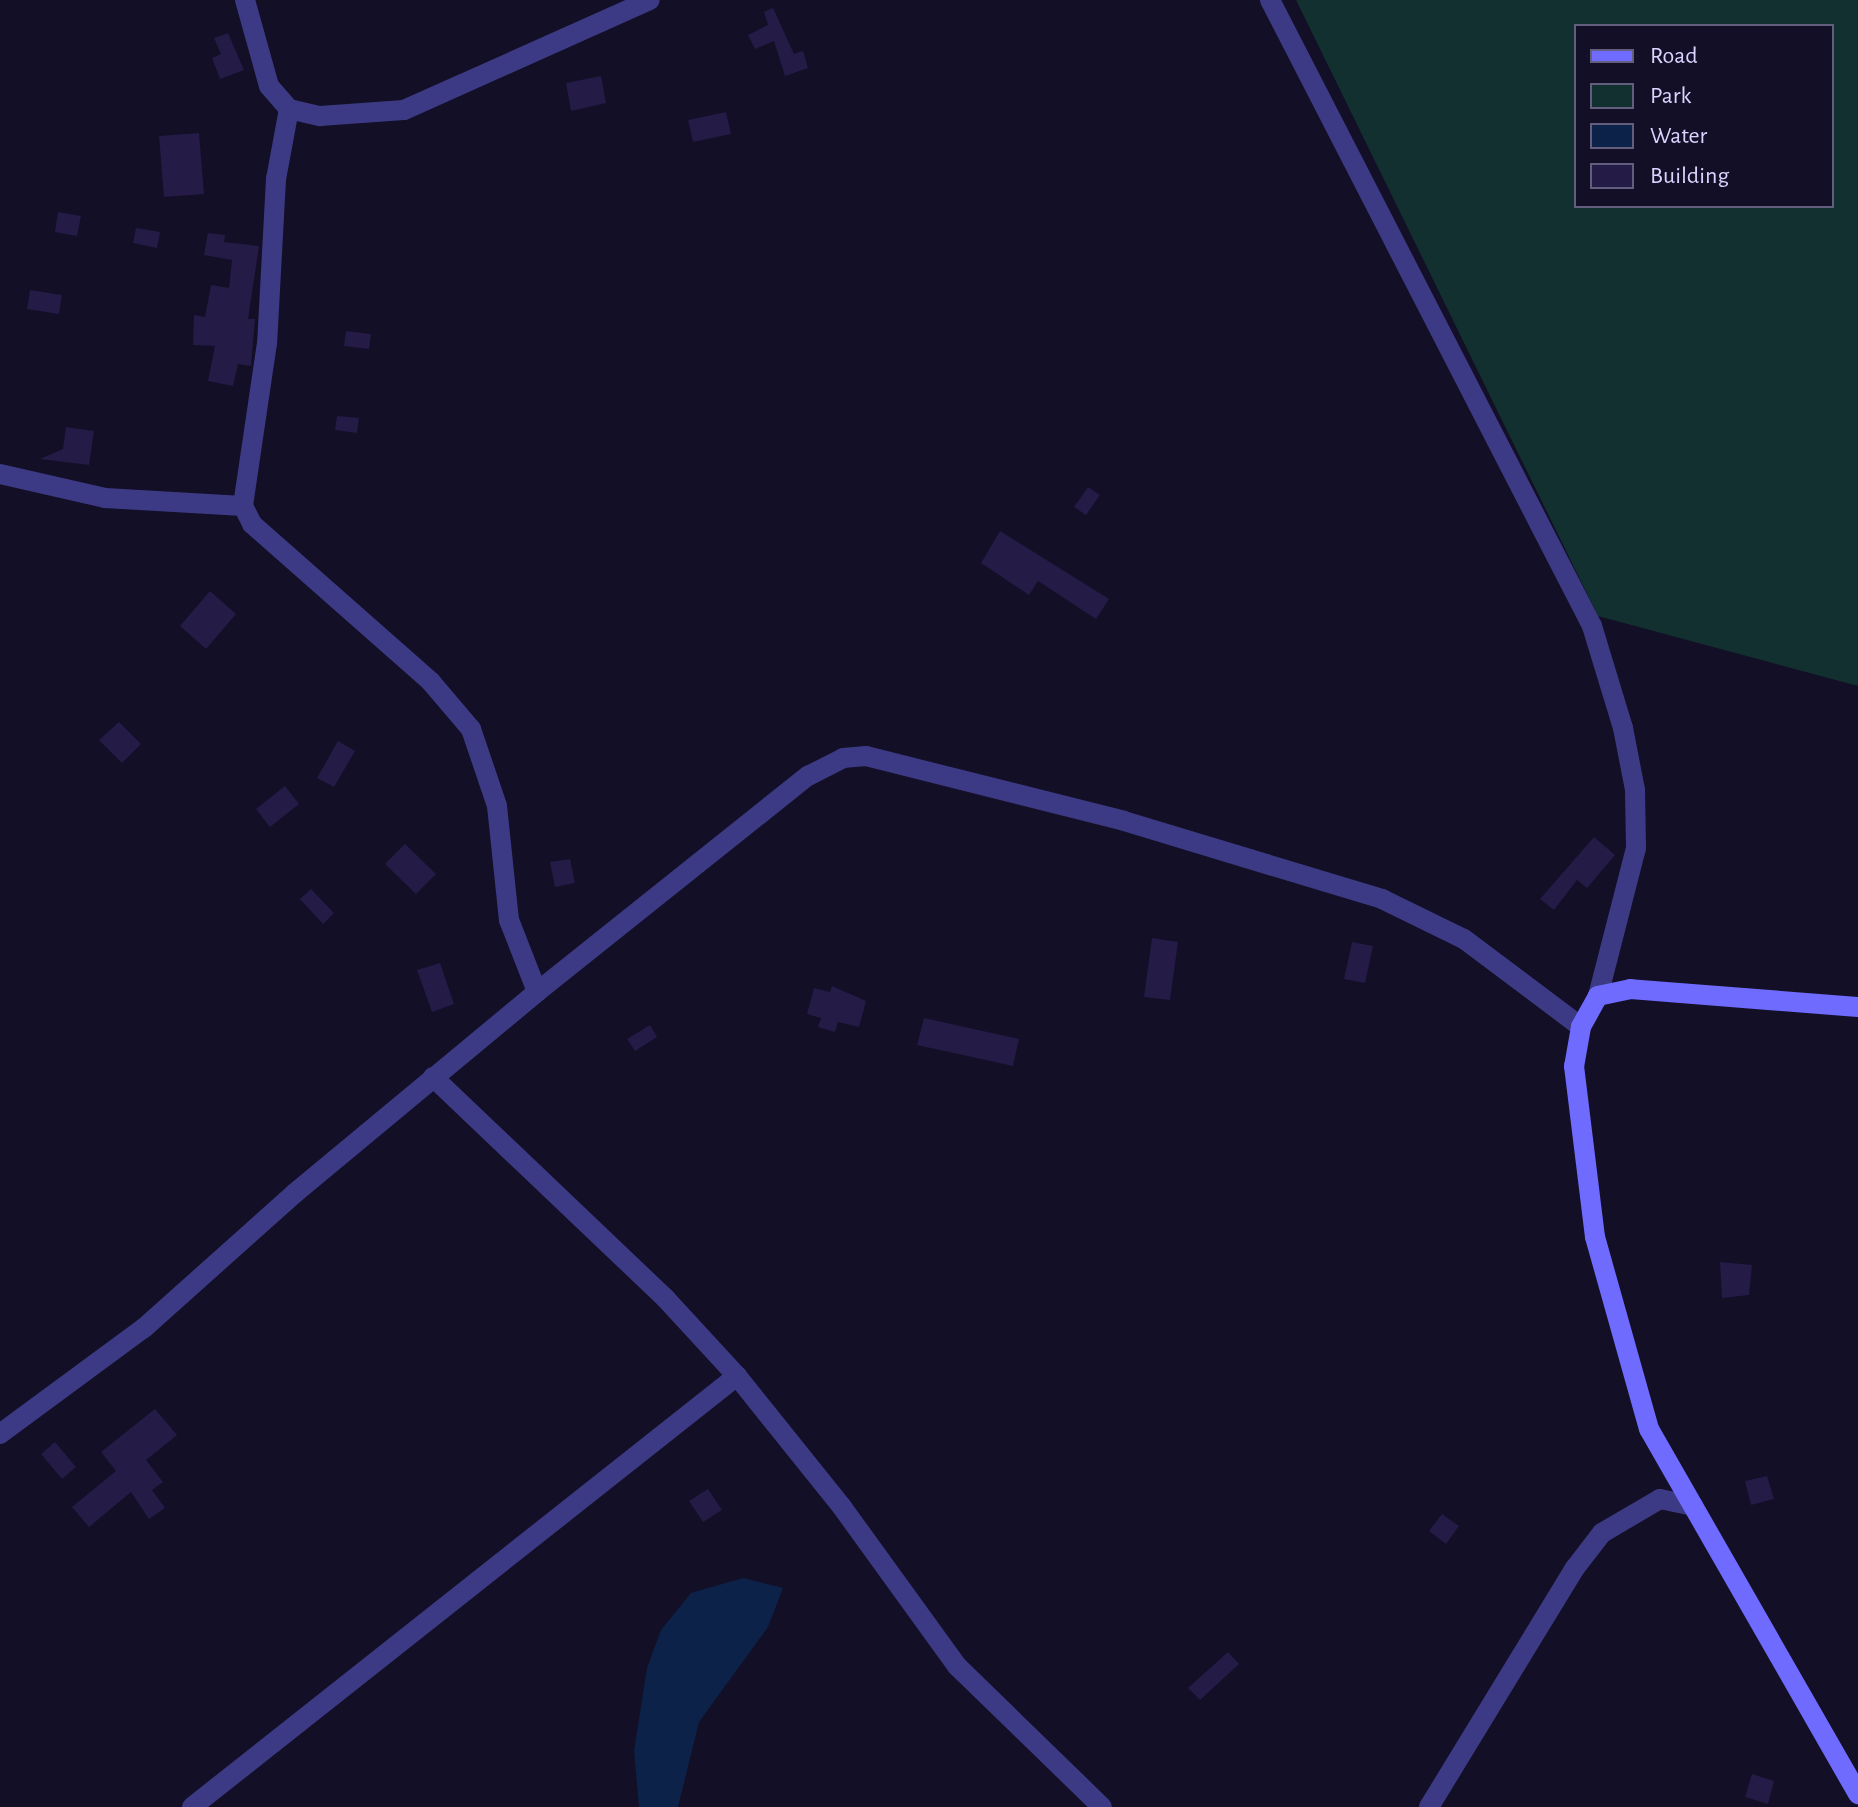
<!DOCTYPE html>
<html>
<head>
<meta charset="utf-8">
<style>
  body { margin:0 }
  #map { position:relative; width:1858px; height:1807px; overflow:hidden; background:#130f26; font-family:"Alegreya Sans",sans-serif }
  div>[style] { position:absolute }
  .green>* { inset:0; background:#12302f }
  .water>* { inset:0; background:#0c2248 }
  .building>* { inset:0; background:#241b47 }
  .street>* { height:20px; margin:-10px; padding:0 10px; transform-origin:10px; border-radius:10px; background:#3d3a85 }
  .secondary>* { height:20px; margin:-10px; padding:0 10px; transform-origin:10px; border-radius:10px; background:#6f6bff }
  span { translate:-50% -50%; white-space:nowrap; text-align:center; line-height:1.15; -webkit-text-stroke:6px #130f26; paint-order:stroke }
  .legend { position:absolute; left:1574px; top:24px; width:260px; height:184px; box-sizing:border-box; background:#130f26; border:2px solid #625e7d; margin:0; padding:10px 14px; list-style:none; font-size:24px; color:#d9d4ff }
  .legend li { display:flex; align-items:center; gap:16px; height:40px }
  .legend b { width:40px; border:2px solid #625e7d }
</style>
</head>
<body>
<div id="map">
  <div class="green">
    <div style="clip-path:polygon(evenodd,1296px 0,1858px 0,1858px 686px,1598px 616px,1296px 0,1576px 26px,1832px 26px,1832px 206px,1576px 206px,1576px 26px)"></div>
  </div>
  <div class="water">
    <div style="clip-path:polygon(743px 1578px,783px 1588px,768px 1627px,699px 1722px,678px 1807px,639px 1807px,634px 1751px,647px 1668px,661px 1630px,691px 1593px)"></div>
  </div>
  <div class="building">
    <div style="clip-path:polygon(773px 8px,794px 54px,803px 51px,808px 68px,785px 76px,774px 41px,755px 49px,748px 35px,768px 25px,764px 12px)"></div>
    <div style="clip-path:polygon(228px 33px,244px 70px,220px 79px,212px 58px,221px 54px,214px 38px)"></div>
    <div style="clip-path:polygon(601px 76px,606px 103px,571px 111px,566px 83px)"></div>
    <div style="clip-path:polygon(726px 112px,731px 134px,693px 142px,688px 120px)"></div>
    <div style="clip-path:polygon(199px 133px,204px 194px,164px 197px,159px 136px)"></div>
    <div style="clip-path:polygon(58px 212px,81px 216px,77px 236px,55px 232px)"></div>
    <div style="clip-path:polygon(136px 228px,160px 232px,157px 248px,133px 243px)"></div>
    <div style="clip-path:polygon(208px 233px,225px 235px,224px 242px,259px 246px,248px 319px,255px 319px,251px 366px,238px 364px,233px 386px,208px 381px,215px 346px,193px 345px,194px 315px,205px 317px,211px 285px,229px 288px,232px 260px,204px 255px)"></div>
    <div style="clip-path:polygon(30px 290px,62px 295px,59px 314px,27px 309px)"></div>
    <div style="clip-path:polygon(346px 331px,371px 334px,369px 349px,344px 346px)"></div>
    <div style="clip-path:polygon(337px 416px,359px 418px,357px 433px,335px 430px)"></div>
    <div style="clip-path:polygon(66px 427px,94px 431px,89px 465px,40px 459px,63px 449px)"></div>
    <div style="clip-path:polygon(1088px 487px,1100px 495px,1086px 515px,1074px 507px)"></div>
    <div style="clip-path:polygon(1000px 531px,1109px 599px,1096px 619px,1038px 581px,1029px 595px,981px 563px)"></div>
    <div style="clip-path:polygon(210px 591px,236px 614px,206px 649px,180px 626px)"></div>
    <div style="clip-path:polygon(119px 722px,141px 744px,122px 763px,99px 740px)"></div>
    <div style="clip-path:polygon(338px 741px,355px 751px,334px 787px,317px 778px)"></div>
    <div style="clip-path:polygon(285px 786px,299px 804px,270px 827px,256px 809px)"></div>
    <div style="clip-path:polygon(1594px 837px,1615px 855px,1587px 888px,1577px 880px,1554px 910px,1540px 899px)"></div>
    <div style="clip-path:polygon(405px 844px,436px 874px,416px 894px,385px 864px)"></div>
    <div style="clip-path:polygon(570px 859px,575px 883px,555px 887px,550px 862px)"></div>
    <div style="clip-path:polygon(311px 889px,334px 913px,323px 924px,300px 899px)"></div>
    <div style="clip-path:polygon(1152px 938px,1178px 942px,1170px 1000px,1144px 997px)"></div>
    <div style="clip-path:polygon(1352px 942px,1373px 946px,1365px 983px,1344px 979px)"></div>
    <div style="clip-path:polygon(440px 963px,454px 1004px,432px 1012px,417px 970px)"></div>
    <div style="clip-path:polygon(832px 986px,866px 1001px,859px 1027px,838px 1022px,835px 1032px,818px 1027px,821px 1018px,807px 1014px,814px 988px,830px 992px)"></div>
    <div style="clip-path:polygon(924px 1018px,1019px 1039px,1013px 1066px,917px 1045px)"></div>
    <div style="clip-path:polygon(650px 1025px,657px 1037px,635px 1051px,627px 1039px)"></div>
    <div style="clip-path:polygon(1720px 1262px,1752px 1265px,1749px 1295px,1722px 1298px)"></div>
    <div style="clip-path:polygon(155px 1409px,177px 1435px,146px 1460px,163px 1482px,152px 1490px,165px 1508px,149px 1519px,131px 1492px,89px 1527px,72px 1507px,116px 1471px,101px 1452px)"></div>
    <div style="clip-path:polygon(55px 1442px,76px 1467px,62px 1479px,41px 1454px)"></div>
    <div style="clip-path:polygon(1767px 1476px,1774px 1499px,1751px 1505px,1745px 1481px)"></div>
    <div style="clip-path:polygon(708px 1489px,722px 1510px,703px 1522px,689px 1501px)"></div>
    <div style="clip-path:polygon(1442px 1514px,1459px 1526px,1446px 1544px,1429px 1531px)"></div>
    <div style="clip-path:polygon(1228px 1652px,1239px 1664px,1200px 1700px,1188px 1688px)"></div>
    <div style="clip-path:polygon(1752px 1774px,1774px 1781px,1768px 1804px,1745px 1797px)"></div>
  </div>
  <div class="street">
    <div style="left:245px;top:0;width:89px;rotate:74.4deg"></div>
    <div style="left:269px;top:86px;width:30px;rotate:49deg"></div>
    <div style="left:289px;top:109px;width:32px;rotate:13deg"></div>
    <div style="left:320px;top:116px;width:84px;rotate:-4.1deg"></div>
    <div style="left:404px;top:110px;width:269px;rotate:-24.1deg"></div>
    <div style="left:1270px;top:0;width:704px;rotate:62.78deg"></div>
    <div style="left:1592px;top:626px;width:107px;rotate:73.1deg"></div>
    <div style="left:1623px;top:728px;width:63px;rotate:79deg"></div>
    <div style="left:1635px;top:790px;width:58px;rotate:89deg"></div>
    <div style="left:1636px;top:848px;width:153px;rotate:104.4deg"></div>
    <div style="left:289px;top:109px;width:71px;rotate:100.5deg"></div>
    <div style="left:276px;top:179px;width:164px;rotate:93.1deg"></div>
    <div style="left:267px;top:343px;width:165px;rotate:98.4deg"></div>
    <div style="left:243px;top:506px;width:20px;rotate:63deg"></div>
    <div style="left:252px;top:524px;width:239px;rotate:41.4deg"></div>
    <div style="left:431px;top:682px;width:62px;rotate:49.6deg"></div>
    <div style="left:471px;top:729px;width:81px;rotate:71.3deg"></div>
    <div style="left:497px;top:806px;width:115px;rotate:84deg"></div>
    <div style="left:509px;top:920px;width:77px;rotate:68.7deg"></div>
    <div style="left:0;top:474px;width:108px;rotate:12.9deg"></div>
    <div style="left:105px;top:498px;width:138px;rotate:3.3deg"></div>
    <div style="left:433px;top:1077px;width:322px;rotate:43.6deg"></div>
    <div style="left:666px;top:1299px;width:105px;rotate:47.3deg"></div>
    <div style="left:737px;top:1376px;width:168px;rotate:51.3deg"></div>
    <div style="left:842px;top:1507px;width:196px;rotate:54.1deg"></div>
    <div style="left:957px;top:1666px;width:202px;rotate:44.2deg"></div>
    <div style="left:0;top:1434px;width:179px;rotate:-36.4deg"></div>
    <div style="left:144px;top:1328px;width:203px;rotate:-41.8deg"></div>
    <div style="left:295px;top:1193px;width:315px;rotate:-39.7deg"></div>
    <div style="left:537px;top:992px;width:347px;rotate:-38.6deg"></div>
    <div style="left:808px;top:776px;width:39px;rotate:-27deg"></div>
    <div style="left:843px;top:758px;width:23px;rotate:-5deg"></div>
    <div style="left:866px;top:756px;width:266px;rotate:14.1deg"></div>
    <div style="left:1124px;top:821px;width:270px;rotate:16.8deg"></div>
    <div style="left:1382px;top:899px;width:91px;rotate:26deg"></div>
    <div style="left:1464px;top:939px;width:146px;rotate:36.9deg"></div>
    <div style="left:192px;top:1807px;width:695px;rotate:-38.34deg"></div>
    <div style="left:1429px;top:1807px;width:280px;rotate:-58.6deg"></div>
    <div style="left:1575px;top:1568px;width:44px;rotate:-52.4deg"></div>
    <div style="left:1602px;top:1533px;width:67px;rotate:-30.4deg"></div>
    <div style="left:1660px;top:1499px;width:34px;rotate:12deg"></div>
  </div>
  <div class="secondary">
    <div style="left:1858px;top:1007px;width:228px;rotate:-175.5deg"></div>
    <div style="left:1631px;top:989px;width:34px;rotate:168deg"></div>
    <div style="left:1598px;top:996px;width:35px;rotate:119deg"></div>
    <div style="left:1581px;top:1027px;width:40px;rotate:100deg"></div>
    <div style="left:1574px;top:1066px;width:172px;rotate:83deg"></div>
    <div style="left:1595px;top:1237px;width:199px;rotate:74.3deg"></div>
    <div style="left:1649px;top:1429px;width:421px;rotate:60.2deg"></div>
  </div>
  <ul class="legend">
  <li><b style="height:10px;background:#6f6bff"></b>Road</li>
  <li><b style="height:22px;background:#12302f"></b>Park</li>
  <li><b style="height:22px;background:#0c2248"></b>Water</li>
  <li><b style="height:22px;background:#241b47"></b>Building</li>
  </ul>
</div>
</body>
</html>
